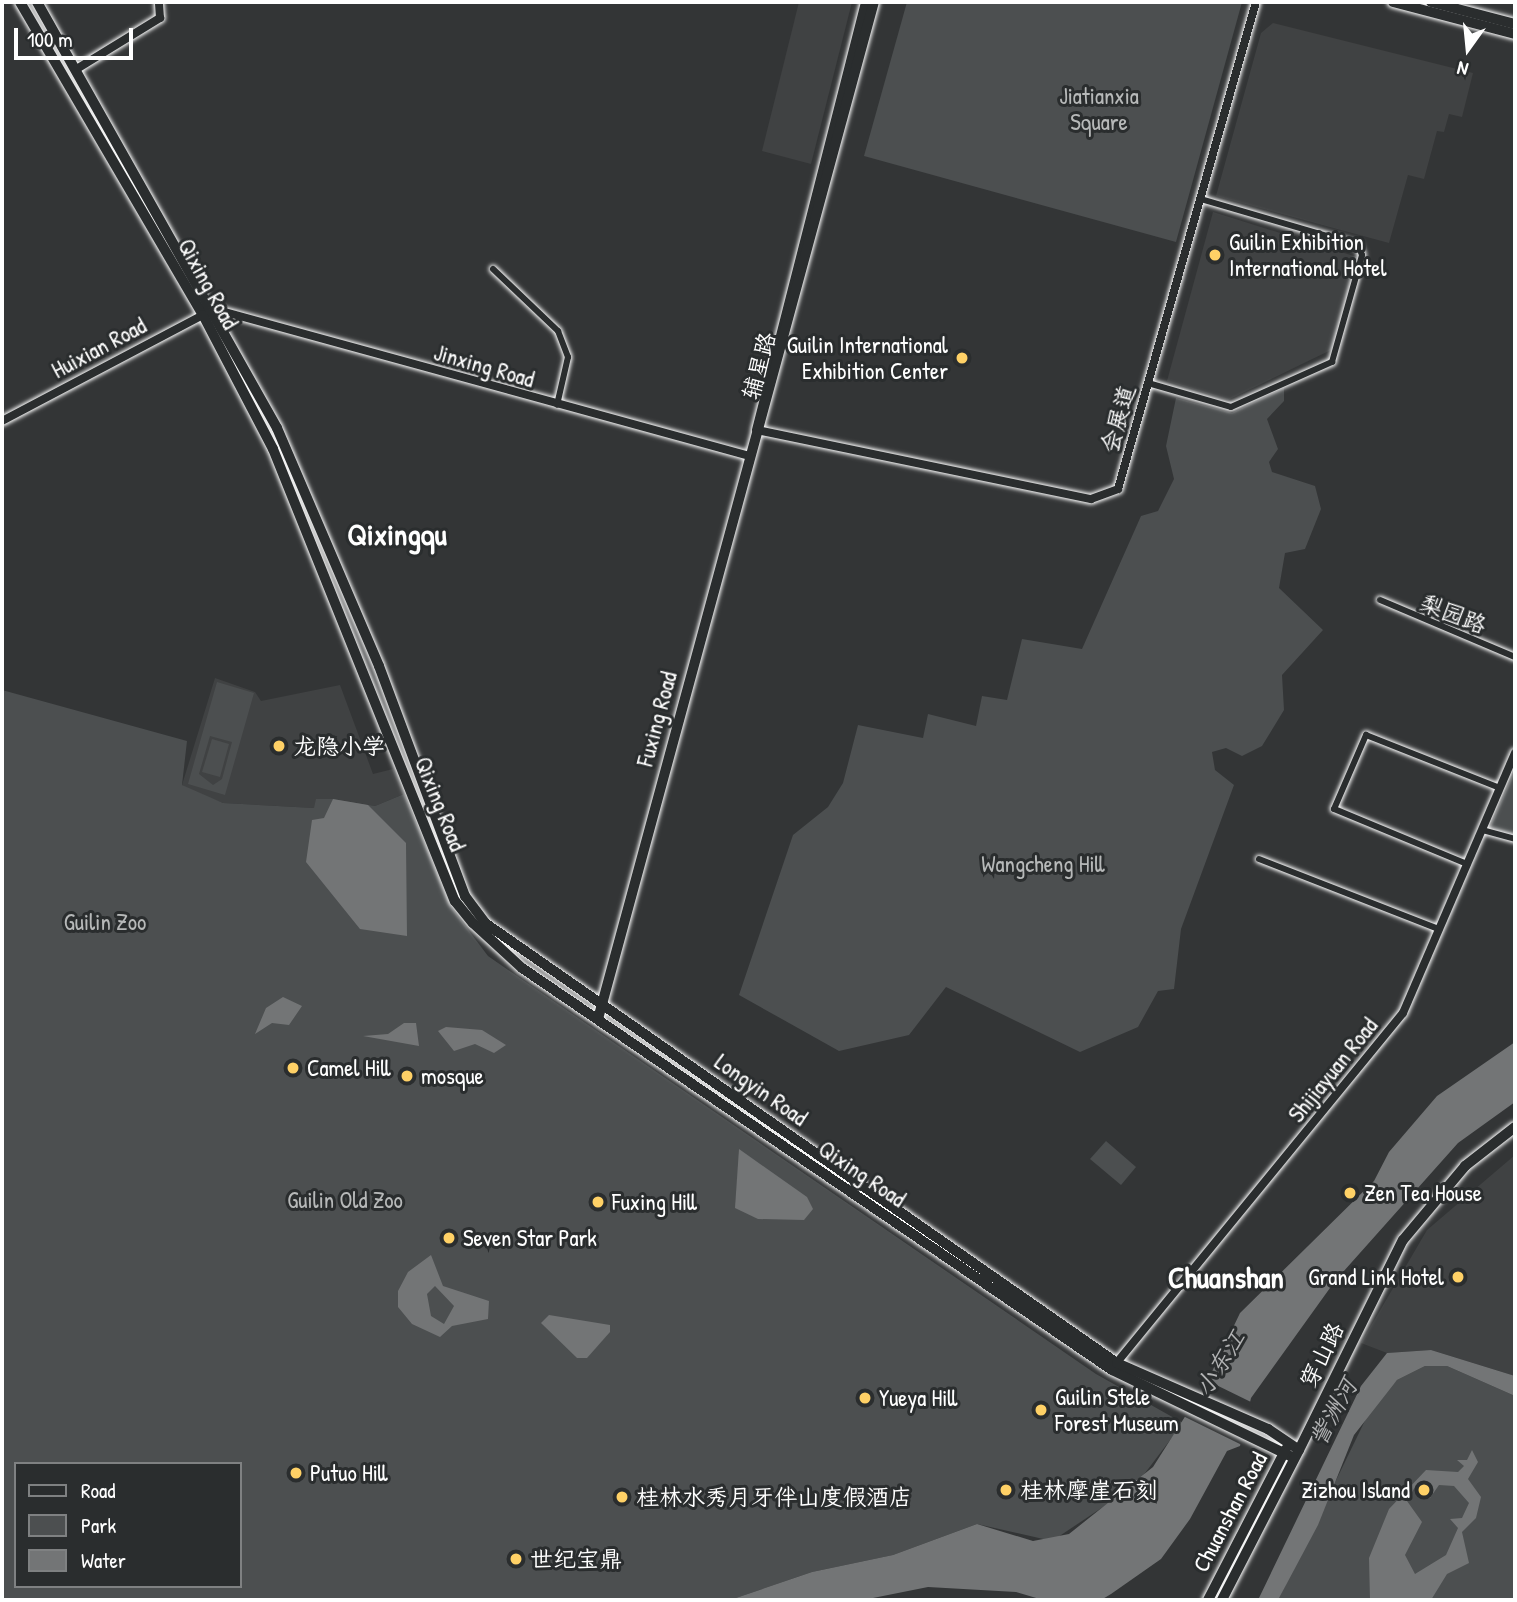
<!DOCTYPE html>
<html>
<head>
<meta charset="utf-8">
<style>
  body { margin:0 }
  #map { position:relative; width:1517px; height:1602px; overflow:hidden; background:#333536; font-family:"Patrick Hand","LXGW WenKai TC",sans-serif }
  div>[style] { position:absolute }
  .built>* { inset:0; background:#404243 }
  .green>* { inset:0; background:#4c4f50 }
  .water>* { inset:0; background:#737576 }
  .pier>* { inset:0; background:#333536 }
  .roads { filter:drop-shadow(0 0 2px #fff) drop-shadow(0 0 2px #fff) }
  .minor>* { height:6px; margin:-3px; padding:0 3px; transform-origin:3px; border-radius:3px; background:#2a2d2e }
  .tertiary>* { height:8px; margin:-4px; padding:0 4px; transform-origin:4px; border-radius:4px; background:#2a2d2e }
  .secondary>* { height:10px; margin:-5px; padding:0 5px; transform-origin:5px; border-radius:5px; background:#2a2d2e }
  .primary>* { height:10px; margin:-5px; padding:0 5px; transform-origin:5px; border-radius:5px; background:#2a2d2e }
  .trunk>* { height:10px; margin:-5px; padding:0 5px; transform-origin:5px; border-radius:5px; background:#2a2d2e }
  .dots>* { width:19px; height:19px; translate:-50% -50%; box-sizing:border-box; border:4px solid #2a2d2e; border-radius:50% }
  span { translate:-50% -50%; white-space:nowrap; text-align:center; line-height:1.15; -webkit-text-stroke:6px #2a2d2e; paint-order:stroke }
  .park-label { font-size:23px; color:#b7b9b9 }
  .poi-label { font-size:23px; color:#fff }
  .left { translate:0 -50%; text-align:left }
  .right { translate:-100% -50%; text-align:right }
  .street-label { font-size:23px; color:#fff }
  .water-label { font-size:24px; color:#b2b3b4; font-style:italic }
  .district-label { font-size:30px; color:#fff; font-weight:700 }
  .frame { position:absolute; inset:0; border:4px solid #fff; pointer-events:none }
  .legend { position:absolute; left:14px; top:1462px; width:228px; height:126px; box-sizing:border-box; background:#2a2d2e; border:2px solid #7f8182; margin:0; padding:9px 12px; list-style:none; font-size:21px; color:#fff }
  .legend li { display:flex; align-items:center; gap:14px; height:35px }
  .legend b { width:35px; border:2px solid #7f8182 }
  .north { position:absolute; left:1433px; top:14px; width:70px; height:70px; -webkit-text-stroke:5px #2a2d2e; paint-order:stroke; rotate:195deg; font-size:19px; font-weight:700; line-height:28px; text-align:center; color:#fff }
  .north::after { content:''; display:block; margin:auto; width:24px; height:32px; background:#fff; clip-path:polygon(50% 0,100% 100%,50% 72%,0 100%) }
  .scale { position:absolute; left:14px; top:28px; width:119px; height:32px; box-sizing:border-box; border:4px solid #fff; border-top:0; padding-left:9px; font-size:21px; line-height:24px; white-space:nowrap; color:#fff; -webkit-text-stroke:5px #2a2d2e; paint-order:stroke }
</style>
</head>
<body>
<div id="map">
  <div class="built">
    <div style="clip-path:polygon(799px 2px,852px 2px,811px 164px,762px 151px)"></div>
    <div style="clip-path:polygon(1273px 23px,1473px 73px,1462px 117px,1449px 114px,1444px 132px,1437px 131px,1424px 179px,1408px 175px,1389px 243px,1216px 196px,1261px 33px)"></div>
    <div style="clip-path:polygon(1213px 212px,1357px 257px,1333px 349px,1228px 400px,1167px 381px)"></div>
    <div style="clip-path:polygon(215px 678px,255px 692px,261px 701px,340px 685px,373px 774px,393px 769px,404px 794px,375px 806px,333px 799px,314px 808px,223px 803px,193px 792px,182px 785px)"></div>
    <div style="clip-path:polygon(1515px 1155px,1515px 1376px,1431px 1350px,1387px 1353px,1361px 1343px,1427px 1230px)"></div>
  </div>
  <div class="green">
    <div style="clip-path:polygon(907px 2px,1242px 2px,1176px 242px,864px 156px)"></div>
    <div style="clip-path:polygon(1284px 388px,1284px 401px,1267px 419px,1278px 449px,1269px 462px,1272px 472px,1315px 486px,1321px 509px,1305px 549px,1285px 553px,1279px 588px,1323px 630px,1282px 675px,1284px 710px,1262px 746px,1242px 756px,1226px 748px,1212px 752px,1215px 770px,1234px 785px,1181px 929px,1174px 989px,1158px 991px,1138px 1027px,1080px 1052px,946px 987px,909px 1035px,839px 1051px,739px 995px,793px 835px,828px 807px,843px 783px,858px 725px,923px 738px,928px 714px,976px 726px,982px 696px,1007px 700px,1022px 639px,1082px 649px,1141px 516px,1158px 511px,1174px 479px,1166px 446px,1176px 398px,1232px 413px)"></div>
    <div style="clip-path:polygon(evenodd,217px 682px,254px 693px,225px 795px,188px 784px,217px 682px,210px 736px,232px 742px,222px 779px,213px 785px,199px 774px,210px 736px)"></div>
    <div style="clip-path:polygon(evenodd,2px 690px,187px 741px,182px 785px,223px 803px,314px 808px,316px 799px,333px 799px,375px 806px,404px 794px,451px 907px,488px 956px,1096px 1374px,1183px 1423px,1136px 1485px,1052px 1541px,977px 1524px,893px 1555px,812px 1572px,730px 1600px,2px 1600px,2px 690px,16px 1464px,240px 1464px,240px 1586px,16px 1586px,16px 1464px)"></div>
    <div style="clip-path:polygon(212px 739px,229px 744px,220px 777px,202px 772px)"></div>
    <div style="clip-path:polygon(1515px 770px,1515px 836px,1489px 829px)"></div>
    <div style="clip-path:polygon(1106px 1141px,1136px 1167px,1121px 1185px,1090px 1159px)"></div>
    <div style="clip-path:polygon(1425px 1366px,1447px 1366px,1515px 1396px,1515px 1600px,1278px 1600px,1374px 1402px,1397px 1380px)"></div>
  </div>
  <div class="water">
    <div style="clip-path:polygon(333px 799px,368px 805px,406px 843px,407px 936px,360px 929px,306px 862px,312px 820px,324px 818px)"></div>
    <div style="clip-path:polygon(283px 997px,302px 1006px,289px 1025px,272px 1023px,255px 1034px,266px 1008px)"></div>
    <div style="clip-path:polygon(404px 1023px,416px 1023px,419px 1046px,363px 1036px,388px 1034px)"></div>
    <div style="clip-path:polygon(446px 1027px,482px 1030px,506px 1045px,494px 1053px,475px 1044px,454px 1051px,438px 1031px)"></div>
    <div style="clip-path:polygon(1515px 1042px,1515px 1102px,1458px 1143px,1335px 1281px,1251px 1398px,1240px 1446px,1227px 1451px,1190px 1519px,1161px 1559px,1111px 1594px,1101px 1600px,1043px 1600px,1016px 1592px,928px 1587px,863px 1600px,730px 1600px,812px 1572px,893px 1555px,977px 1524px,1033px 1541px,1069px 1534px,1153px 1467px,1207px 1382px,1240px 1313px,1374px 1181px,1389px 1152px,1437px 1096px)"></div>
    <div style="clip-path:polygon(739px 1149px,807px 1197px,813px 1209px,804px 1220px,758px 1219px,735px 1208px)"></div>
    <div style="clip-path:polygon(evenodd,431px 1255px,443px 1286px,489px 1301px,488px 1319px,452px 1326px,440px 1337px,412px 1324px,398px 1307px,398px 1291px,408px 1272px,431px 1255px,435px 1286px,454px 1306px,444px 1324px,431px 1316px,427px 1294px,435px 1286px)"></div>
    <div style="clip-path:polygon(549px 1315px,610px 1325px,610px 1332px,587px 1358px,577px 1358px,541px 1323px)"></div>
    <div style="clip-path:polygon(1431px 1350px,1515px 1376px,1515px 1396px,1447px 1366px,1425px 1366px,1397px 1380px,1354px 1435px,1318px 1525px,1278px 1600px,1258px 1600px,1361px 1386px,1387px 1353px)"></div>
    <div style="clip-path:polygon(evenodd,1472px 1450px,1478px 1462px,1468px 1479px,1481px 1497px,1476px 1518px,1462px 1532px,1469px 1563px,1447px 1574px,1431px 1600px,1370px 1600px,1369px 1558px,1389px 1509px,1426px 1470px,1458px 1472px,1464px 1466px,1457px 1460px,1467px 1460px,1472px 1450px,1416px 1485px,1430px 1498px,1439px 1485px,1454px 1486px,1469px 1503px,1462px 1518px,1450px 1519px,1458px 1528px,1446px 1555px,1415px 1574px,1405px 1555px,1422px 1522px,1407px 1501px,1416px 1485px)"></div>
  </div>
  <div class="pier">
    <div style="clip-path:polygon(1204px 1379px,1253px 1403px,1244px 1446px,1183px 1416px)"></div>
  </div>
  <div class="roads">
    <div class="minor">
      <div style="left:493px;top:269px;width:90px;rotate:43.6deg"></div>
      <div style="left:558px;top:331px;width:28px;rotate:69deg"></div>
      <div style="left:568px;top:357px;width:49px;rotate:102.9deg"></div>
      <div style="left:1148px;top:383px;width:86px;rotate:16.1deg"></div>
      <div style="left:1231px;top:407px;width:111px;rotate:-24deg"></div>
      <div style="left:1332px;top:362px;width:111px;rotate:-74.3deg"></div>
      <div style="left:1362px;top:255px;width:11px;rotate:-112deg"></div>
      <div style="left:1358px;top:245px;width:164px;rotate:-163.7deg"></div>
      <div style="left:1380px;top:600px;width:147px;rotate:22.9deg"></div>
      <div style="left:1482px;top:830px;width:34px;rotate:15deg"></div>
      <div style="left:1259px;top:859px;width:193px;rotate:21.3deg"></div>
      <div style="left:1467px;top:864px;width:144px;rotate:-157.5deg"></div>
      <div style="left:1334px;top:809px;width:81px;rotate:-66.6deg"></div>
      <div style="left:1366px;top:735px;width:144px;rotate:21.6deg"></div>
    </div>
    <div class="tertiary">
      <div style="left:75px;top:70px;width:100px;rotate:-31.5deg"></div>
      <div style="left:160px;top:18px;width:16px;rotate:-94deg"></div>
      <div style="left:2px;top:421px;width:240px;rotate:-27.8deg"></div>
      <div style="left:214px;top:309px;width:552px;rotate:15.35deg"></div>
      <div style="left:757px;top:430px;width:341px;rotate:11.7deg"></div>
      <div style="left:1091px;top:499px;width:29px;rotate:-20deg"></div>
      <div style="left:1118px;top:489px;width:506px;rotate:-74.18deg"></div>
      <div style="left:1114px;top:1366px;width:456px;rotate:-50.7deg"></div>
      <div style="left:1403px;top:1013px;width:283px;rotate:-66.7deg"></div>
    </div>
    <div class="secondary">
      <div style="left:757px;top:430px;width:442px;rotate:-75.7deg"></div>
      <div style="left:598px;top:1019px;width:1054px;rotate:-74.82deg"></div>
      <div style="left:1299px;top:1450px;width:234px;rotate:-63.7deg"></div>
      <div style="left:1403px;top:1240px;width:97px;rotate:-50deg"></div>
      <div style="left:1465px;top:1166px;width:63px;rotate:-38deg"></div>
    </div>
    <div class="primary">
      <div style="left:20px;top:2px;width:363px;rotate:59.7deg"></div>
      <div style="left:203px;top:315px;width:151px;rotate:62.4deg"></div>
      <div style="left:273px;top:449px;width:487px;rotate:68.1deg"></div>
      <div style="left:455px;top:901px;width:28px;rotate:51deg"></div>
      <div style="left:473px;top:923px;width:67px;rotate:42.6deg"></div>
      <div style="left:522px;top:968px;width:714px;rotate:34.27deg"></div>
      <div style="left:1112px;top:1370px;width:202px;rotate:25.8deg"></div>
      <div style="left:37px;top:2px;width:489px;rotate:60.6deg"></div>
      <div style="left:277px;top:428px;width:259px;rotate:66.8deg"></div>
      <div style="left:379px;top:666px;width:246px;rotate:69.5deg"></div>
      <div style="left:465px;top:896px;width:34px;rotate:53deg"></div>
      <div style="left:485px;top:923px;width:770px;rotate:34.85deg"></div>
      <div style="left:1117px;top:1363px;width:165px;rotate:23.6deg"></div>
      <div style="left:1268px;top:1429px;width:37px;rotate:34deg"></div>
      <div style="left:1299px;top:1450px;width:169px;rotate:117.2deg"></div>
      <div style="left:1208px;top:1600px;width:170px;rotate:-62.7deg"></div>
    </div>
    <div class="trunk">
      <div style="left:1393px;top:2px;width:126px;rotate:14.7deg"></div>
      <div style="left:1431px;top:2px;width:87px;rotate:14.7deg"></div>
    </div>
  </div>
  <div class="dots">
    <div style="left:1215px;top:255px;background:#ffd166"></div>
    <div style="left:962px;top:358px;background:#ffd166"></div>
    <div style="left:279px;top:746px;background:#ffd166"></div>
    <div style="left:293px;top:1068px;background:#ffd166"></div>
    <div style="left:407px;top:1076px;background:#ffd166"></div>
    <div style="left:1350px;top:1193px;background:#ffd166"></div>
    <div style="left:598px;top:1202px;background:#ffd166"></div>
    <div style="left:449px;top:1238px;background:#ffd166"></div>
    <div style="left:1458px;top:1277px;background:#ffd166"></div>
    <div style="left:865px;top:1398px;background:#ffd166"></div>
    <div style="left:1041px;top:1410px;background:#ffd166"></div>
    <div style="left:296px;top:1473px;background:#ffd166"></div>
    <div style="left:1006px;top:1490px;background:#ffd166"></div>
    <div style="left:1424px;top:1490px;background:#ffd166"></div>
    <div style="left:622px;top:1497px;background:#ffd166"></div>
    <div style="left:516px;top:1559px;background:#ffd166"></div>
  </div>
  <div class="park-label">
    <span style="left:1099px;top:109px">Jiatianxia<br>Square</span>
    <span style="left:1043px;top:864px">Wangcheng Hill</span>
    <span style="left:105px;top:922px">Guilin Zoo</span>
    <span style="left:345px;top:1200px">Guilin Old Zoo</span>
  </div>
  <div class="poi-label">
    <span class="left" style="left:1229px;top:255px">Guilin Exhibition<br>International Hotel</span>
    <span class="right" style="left:948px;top:358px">Guilin International<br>Exhibition Center</span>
    <span class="left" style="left:293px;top:746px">龙隐小学</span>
    <span class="left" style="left:307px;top:1068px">Camel Hill</span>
    <span class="left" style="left:421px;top:1076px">mosque</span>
    <span class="left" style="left:1364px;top:1193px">Zen Tea House</span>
    <span class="left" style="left:612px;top:1202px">Fuxing Hill</span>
    <span class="left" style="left:463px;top:1238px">Seven Star Park</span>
    <span class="right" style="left:1444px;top:1277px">Grand Link Hotel</span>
    <span class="left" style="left:1055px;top:1410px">Guilin Stele<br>Forest Museum</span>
    <span class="left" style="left:879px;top:1398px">Yueya Hill</span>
    <span class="left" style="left:310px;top:1473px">Putuo Hill</span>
    <span class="left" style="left:1020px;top:1490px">桂林摩崖石刻</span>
    <span class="right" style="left:1410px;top:1490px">Zizhou Island</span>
    <span class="left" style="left:636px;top:1497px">桂林水秀月牙伴山度假酒店</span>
    <span class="left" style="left:530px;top:1559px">世纪宝鼎</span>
  </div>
  <div class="street-label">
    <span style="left:208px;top:284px;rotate:61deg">Qixing Road</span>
    <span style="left:99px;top:348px;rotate:-28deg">Huixian Road</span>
    <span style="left:484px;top:366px;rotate:16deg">Jinxing Road</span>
    <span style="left:759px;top:366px;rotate:-75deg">辅星路</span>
    <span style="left:1118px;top:419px;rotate:-74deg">会展道</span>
    <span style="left:1453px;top:614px;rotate:21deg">梨园路</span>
    <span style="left:657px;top:719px;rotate:-75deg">Fuxing Road</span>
    <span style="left:440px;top:804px;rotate:68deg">Qixing Road</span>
    <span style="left:1333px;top:1070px;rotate:-51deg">Shijiayuan Road</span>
    <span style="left:761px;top:1090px;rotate:35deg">Longyin Road</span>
    <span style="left:862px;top:1174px;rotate:34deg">Qixing Road</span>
    <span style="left:1322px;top:1355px;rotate:-64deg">穿山路</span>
    <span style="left:1230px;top:1512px;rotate:-62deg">Chuanshan Road</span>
  </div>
  <div class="water-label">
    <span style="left:1220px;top:1363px;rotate:-58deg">小东江</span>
    <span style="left:1333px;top:1412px;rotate:-61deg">訾洲河</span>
  </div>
  <div class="district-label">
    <span style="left:397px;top:534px">Qixingqu</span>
    <span style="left:1226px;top:1277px">Chuanshan</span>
  </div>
  <div class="frame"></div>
  <ul class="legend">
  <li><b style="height:9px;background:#2a2d2e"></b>Road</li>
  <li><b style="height:19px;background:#4c4f50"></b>Park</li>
  <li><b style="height:19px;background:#737576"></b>Water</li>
  </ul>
  <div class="north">N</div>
  <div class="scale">100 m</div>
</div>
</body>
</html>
